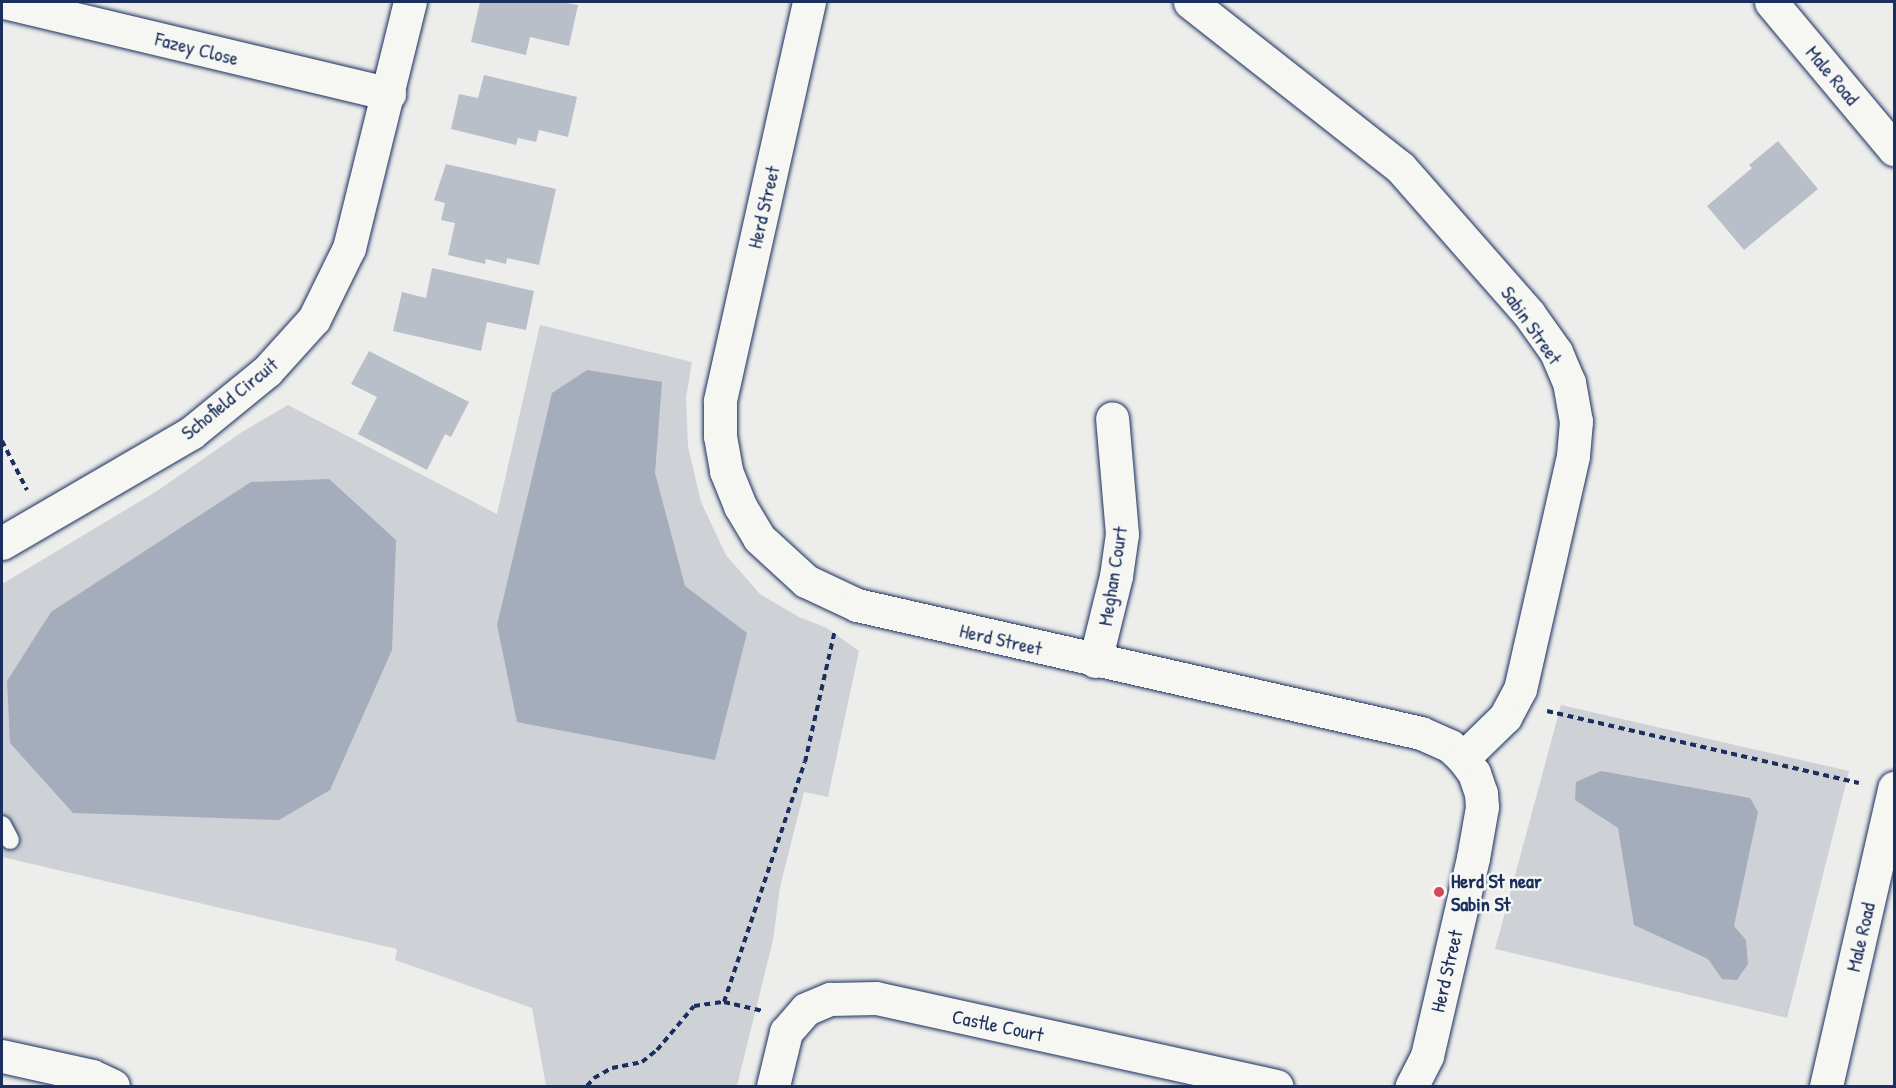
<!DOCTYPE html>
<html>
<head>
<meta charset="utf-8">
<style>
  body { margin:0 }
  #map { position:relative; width:1896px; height:1088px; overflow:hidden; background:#edeeec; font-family:"Patrick Hand",sans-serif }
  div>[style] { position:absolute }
  .green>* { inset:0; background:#ced2d7 }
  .water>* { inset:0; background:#a5acbc }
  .building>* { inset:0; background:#b9bfc8 }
  .path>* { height:4px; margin-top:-2px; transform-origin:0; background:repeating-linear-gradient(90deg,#1b2f5e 0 6px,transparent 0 10.5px) }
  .roads { filter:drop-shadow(0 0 2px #1b2f5e) drop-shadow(0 0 2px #1b2f5e) }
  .lane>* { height:18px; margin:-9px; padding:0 9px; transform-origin:9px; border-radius:9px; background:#f6f6f2 }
  .street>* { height:33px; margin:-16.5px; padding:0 16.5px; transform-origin:16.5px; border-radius:16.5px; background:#f6f6f2 }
  .secondary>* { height:33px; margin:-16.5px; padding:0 16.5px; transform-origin:16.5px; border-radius:16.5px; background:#f6f6f2 }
  .dots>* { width:16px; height:16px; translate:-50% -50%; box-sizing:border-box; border:3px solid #f6f6f2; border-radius:50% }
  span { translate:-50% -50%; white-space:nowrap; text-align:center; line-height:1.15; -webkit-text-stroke:5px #f6f6f2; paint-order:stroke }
  .street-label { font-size:20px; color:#1b2f5e }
  .poi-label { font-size:20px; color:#1b2f5e; font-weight:700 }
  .left { translate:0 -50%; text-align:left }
  .frame { position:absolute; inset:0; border:3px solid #1b2f5e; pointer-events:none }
</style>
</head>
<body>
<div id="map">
  <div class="green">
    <div style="clip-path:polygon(540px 325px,692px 362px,686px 398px,688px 446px,701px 502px,726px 555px,760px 594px,799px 617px,827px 628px,859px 651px,828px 797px,804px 792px,780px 887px,773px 940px,737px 1086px,546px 1086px,532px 1008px,395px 960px,397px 949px,2px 857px,2px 584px,157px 491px,242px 432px,288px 405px,497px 514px)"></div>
    <div style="clip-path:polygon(1561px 705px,1849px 771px,1787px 1018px,1495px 949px)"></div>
  </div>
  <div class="water">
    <div style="clip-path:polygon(587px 370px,662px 382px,655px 473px,685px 586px,747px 633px,715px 760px,517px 722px,497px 625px,552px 393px)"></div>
    <div style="clip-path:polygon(329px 479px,396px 540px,392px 650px,330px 790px,279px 820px,73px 813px,10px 743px,7px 681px,51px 612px,251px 482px)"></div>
    <div style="clip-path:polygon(1601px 771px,1750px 798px,1758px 812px,1734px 926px,1746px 940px,1748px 964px,1737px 980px,1722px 979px,1708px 959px,1634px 925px,1618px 828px,1575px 800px,1576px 782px)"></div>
  </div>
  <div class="building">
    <div style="clip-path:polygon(480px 2px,562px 2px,578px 5px,569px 46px,530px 37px,526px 55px,471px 42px)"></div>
    <div style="clip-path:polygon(484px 75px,577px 97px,568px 137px,539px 130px,536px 142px,518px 138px,516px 145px,451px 129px,459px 94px,478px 98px)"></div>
    <div style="clip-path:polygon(1778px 141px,1818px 189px,1744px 250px,1707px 206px,1752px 168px,1749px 165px)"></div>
    <div style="clip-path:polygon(446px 164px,556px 189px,539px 265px,507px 258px,506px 264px,486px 259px,485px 264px,448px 255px,455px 223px,441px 220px,445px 203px,434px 200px)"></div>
    <div style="clip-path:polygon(432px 268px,534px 291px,526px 330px,487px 322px,481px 351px,393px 331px,402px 292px,426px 298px)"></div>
    <div style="clip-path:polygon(369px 351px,469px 402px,451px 437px,445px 434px,427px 470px,358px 434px,377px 397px,351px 384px)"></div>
  </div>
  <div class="path">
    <div style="left:2px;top:441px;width:55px;rotate:63deg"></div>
    <div style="left:1547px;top:711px;width:320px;rotate:13deg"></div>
    <div style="left:724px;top:1002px;width:253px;rotate:-71.4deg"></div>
    <div style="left:805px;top:762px;width:135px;rotate:-77.2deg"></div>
    <div style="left:587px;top:1086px;width:11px;rotate:-49deg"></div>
    <div style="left:594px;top:1078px;width:21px;rotate:-29deg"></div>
    <div style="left:612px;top:1068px;width:31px;rotate:-11deg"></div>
    <div style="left:642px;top:1062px;width:19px;rotate:-39deg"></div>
    <div style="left:657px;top:1050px;width:57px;rotate:-49.9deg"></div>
    <div style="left:694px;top:1006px;width:30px;rotate:-8deg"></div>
    <div style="left:724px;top:1002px;width:40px;rotate:13deg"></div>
  </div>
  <div class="roads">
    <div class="lane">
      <div style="left:2px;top:825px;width:17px;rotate:62deg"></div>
    </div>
    <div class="street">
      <div style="left:4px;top:2px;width:396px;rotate:13.4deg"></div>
      <div style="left:809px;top:2px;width:409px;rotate:102.6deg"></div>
      <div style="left:720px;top:401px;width:35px;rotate:90deg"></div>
      <div style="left:720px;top:436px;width:36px;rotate:80deg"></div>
      <div style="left:726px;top:471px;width:38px;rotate:68deg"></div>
      <div style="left:740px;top:506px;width:37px;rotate:59deg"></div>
      <div style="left:759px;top:538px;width:64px;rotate:42.5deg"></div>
      <div style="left:806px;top:581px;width:56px;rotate:25.2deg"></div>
      <div style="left:857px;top:605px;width:578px;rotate:12.79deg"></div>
      <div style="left:1421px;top:733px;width:32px;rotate:24deg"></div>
      <div style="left:1450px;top:746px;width:18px;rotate:43deg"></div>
      <div style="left:1463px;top:758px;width:19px;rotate:54deg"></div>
      <div style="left:1474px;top:773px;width:21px;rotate:71deg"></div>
      <div style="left:1481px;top:793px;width:14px;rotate:86deg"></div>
      <div style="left:1482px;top:807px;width:52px;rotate:100deg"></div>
      <div style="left:1473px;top:858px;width:203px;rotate:103.1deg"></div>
      <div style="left:1427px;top:1056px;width:34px;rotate:117deg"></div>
      <div style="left:1190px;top:2px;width:267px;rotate:38.2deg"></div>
      <div style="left:1400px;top:167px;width:196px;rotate:48.7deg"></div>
      <div style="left:1529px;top:314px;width:47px;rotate:54.6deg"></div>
      <div style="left:1556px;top:352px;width:33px;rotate:67deg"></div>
      <div style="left:1569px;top:382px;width:40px;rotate:80deg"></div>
      <div style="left:1576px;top:421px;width:35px;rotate:95deg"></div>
      <div style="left:1573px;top:456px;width:239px;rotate:102.8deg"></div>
      <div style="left:1520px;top:689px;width:32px;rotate:118deg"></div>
      <div style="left:1505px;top:717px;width:59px;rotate:135.7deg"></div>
      <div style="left:2px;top:543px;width:219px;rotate:-30.2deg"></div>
      <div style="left:191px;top:433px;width:98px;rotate:-39.2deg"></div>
      <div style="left:267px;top:371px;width:70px;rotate:-47.9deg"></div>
      <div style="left:314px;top:319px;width:79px;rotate:-63.8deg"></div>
      <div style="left:349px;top:248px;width:253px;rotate:-76.1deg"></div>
      <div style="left:1095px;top:661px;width:88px;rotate:-76.1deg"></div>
      <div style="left:1116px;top:576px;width:42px;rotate:-81.9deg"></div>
      <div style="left:1122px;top:534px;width:116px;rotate:-94.9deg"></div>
      <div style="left:2px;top:1056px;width:92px;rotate:12.5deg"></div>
      <div style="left:92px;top:1076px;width:23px;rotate:25deg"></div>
      <div style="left:773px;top:1086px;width:56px;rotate:-76.5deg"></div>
      <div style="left:786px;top:1032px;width:30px;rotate:-49deg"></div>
      <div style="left:806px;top:1009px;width:26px;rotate:-23deg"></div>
      <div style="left:830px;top:999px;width:46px;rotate:-1.2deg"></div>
      <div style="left:876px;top:998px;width:410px;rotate:12.4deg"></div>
    </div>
    <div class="secondary">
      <div style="left:1771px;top:2px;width:192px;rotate:50.1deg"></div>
      <div style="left:1826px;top:1086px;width:306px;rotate:-77.1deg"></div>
    </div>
  </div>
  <div class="dots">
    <div style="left:1439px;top:892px;background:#d1495b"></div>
  </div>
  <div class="street-label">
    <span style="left:197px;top:48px;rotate:14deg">Fazey Close</span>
    <span style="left:1833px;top:75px;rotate:50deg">Male Road</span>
    <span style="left:763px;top:207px;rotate:-77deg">Herd Street</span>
    <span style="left:1532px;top:325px;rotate:55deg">Sabin Street</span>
    <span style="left:229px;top:398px;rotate:-39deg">Schofield Circuit</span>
    <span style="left:1112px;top:576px;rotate:-81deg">Meghan Court</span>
    <span style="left:1001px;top:639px;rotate:13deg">Herd Street</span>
    <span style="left:1860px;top:937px;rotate:-77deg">Male Road</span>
    <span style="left:1446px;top:971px;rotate:-77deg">Herd Street</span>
    <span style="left:998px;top:1025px;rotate:12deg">Castle Court</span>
  </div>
  <div class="poi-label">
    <span class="left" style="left:1451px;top:892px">Herd St near<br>Sabin St</span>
  </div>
  <div class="frame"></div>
</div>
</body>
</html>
